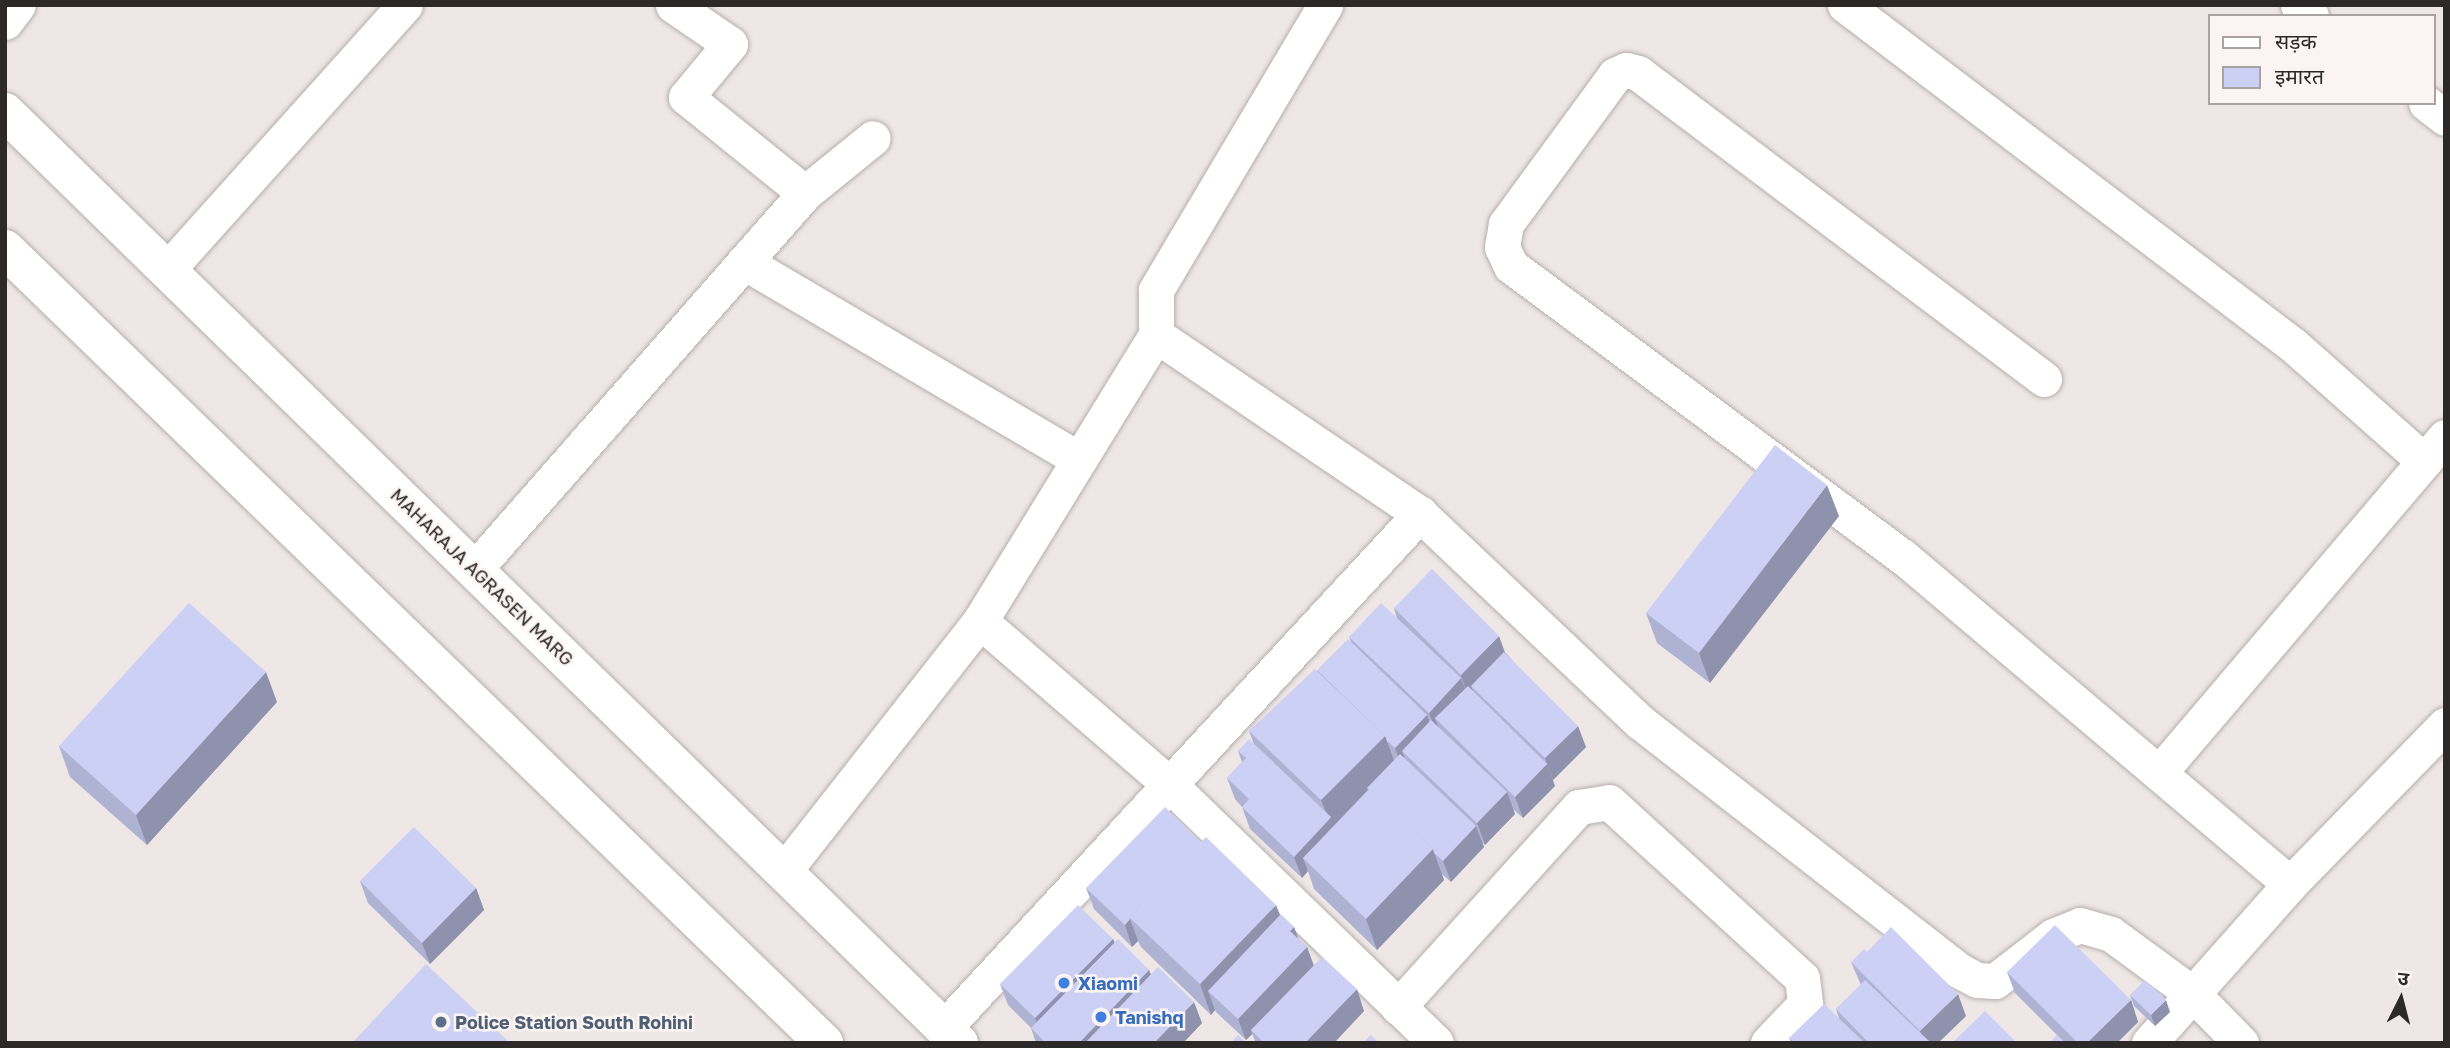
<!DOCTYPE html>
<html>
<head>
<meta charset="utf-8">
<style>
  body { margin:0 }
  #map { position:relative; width:2450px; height:1048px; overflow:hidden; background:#eee7e5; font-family:"Golos Text","Noto Sans Devanagari",sans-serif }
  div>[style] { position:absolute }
  .roads { filter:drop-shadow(0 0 2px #b5aeac) drop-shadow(0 0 2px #b5aeac) }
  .street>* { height:35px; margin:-17.5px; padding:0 17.5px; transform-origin:17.5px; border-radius:17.5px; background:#fff }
  .secondary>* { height:38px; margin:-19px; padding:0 19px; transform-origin:19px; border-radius:19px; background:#fff }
  .wall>* { inset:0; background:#afb3d3 }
  .shaded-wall>* { inset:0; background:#8f92ac }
  .building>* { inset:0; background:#ccd0f5 }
  .dots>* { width:19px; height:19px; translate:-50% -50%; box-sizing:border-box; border:4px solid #fbf4f2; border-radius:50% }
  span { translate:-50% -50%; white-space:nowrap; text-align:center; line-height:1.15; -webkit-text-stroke:5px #fbf4f2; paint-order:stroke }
  .street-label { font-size:18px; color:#2c2928 }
  .shop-label { font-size:18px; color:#366cbe; font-weight:700 }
  .left { translate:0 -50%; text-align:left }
  .service-label { font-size:18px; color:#4e5e75; font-weight:700 }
  .frame { position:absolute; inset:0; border:7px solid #2c2928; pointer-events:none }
  .legend { position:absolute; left:2208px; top:14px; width:228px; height:91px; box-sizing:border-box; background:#fbf4f2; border:2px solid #a8a3a1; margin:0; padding:9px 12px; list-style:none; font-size:21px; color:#2c2928 }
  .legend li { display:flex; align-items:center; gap:14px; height:35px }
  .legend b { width:35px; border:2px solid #a8a3a1 }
  .north { position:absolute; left:2366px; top:964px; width:70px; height:70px; -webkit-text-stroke:5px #fbf4f2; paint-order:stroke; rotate:6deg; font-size:19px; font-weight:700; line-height:28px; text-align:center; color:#2c2928 }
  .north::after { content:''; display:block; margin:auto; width:24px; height:32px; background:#2c2928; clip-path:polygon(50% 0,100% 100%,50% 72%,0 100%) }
</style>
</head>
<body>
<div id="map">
  <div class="roads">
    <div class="street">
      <div style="left:673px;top:5px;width:69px;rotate:34.4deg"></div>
      <div style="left:730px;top:44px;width:69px;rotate:129.7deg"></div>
      <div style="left:686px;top:97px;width:153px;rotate:38.9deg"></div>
      <div style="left:1845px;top:5px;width:562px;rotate:37.2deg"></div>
      <div style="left:2293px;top:345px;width:175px;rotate:41.5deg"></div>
      <div style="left:2298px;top:5px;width:17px;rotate:40deg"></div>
      <div style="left:5px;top:22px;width:21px;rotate:-53deg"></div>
      <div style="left:2426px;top:103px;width:24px;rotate:38deg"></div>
      <div style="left:744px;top:262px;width:389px;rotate:30.5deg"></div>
      <div style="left:167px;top:270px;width:356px;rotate:-48.1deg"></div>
      <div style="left:1156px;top:335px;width:319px;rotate:34.1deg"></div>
      <div style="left:1420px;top:514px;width:303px;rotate:43.4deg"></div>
      <div style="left:1640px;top:722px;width:405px;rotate:37.9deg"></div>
      <div style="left:1960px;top:971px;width:19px;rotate:28deg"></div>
      <div style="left:1977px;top:980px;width:18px;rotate:3deg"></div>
      <div style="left:1995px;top:981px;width:73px;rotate:-37.8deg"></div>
      <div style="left:2053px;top:936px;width:29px;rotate:-22deg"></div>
      <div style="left:2080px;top:925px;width:32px;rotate:16deg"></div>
      <div style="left:2111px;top:934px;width:103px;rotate:36.3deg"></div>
      <div style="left:2194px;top:995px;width:67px;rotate:45.6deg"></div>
      <div style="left:2044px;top:379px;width:508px;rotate:-142.99deg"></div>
      <div style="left:1638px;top:73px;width:12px;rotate:-166deg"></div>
      <div style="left:1626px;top:70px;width:12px;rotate:156deg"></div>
      <div style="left:1615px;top:75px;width:185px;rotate:126.2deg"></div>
      <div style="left:1506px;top:224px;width:23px;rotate:100deg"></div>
      <div style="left:1502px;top:247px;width:21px;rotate:65deg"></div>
      <div style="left:1511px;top:266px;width:487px;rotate:36.6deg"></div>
      <div style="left:1902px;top:556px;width:508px;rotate:40.21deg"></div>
      <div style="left:474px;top:570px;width:502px;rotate:-48.72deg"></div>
      <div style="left:805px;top:193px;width:87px;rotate:-39deg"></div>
      <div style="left:980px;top:621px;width:248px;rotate:40.8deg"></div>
      <div style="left:1168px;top:783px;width:373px;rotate:44.1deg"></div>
      <div style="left:2159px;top:773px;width:441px;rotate:-49.6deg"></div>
      <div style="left:784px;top:871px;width:318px;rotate:-51.9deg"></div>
      <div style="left:980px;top:621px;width:336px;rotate:-58.4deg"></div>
      <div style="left:1156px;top:335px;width:45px;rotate:-90deg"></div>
      <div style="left:1156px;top:290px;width:331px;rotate:-59.3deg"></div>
      <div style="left:1398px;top:1007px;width:270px;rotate:-47.9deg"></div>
      <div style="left:1579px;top:807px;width:30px;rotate:-9deg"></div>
      <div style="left:1609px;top:802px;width:261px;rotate:42.4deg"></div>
      <div style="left:1802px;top:978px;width:26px;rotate:83deg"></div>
      <div style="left:1805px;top:1004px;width:54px;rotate:133.5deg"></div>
      <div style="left:944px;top:1028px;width:701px;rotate:-47.2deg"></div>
      <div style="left:2149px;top:1043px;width:213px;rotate:-48.4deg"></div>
      <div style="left:2290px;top:884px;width:222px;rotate:-45.7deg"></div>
    </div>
    <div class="secondary">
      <div style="left:5px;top:112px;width:1333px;rotate:44.3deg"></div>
      <div style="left:5px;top:249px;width:1141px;rotate:44.11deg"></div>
    </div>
  </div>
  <div class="wall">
    <div style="clip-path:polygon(1839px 516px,1710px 683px,1657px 643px,1646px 613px)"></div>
    <div style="clip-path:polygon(1394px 608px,1506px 653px,1586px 747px,1553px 780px,1552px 779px,1555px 786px,1523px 818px,1513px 809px,1515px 814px,1485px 845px,1482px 842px,1484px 847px,1451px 882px,1442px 874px,1444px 880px,1377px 950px,1314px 889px,1308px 871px,1302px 878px,1250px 829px,1242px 807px,1235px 799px,1227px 778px,1242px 762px,1238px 751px,1254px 744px,1249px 731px,1351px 642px,1349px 637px,1397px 619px)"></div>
    <div style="clip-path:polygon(277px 702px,147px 845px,70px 777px,59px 746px)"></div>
    <div style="clip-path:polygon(1201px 843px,1294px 927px,1298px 939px,1307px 947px,1314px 966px,1364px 1011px,1334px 1043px,1256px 1043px,1252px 1034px,1246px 1040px,1216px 1012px,1215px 1010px,1211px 1015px,1141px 947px,1138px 941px,1132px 947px,1094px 909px,1086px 888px)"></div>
    <div style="clip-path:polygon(360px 881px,476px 888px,484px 910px,430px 964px,368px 903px)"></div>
    <div style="clip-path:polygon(1113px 939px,1115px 943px,1149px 970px,1151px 974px,1202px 1023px,1183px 1043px,1036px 1043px,1031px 1028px,1008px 1005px,1000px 984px)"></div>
    <div style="clip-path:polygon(1851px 962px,1966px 1016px,1938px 1043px,1791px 1043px,1789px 1038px,1839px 1018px,1836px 1009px,1861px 985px)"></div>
    <div style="clip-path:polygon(2007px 972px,2131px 1000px,2138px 1022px,2117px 1043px,2065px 1043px,2015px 993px)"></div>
    <div style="clip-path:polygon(2130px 995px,2170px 1012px,2155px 1026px,2134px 1006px)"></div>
  </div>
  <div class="shaded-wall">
    <div style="clip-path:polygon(1827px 485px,1839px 516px,1710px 683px,1699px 653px)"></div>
    <div style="clip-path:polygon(1499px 636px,1507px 658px,1471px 686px,1473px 691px,1468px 696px,1461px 675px)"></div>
    <div style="clip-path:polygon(266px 672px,277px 702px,147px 845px,136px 815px)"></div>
    <div style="clip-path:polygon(1461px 678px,1469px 700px,1435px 718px,1440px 731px,1437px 734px,1429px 713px)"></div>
    <div style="clip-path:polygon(1427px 715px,1435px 737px,1402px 751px,1407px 766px,1403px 770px,1395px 748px)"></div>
    <div style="clip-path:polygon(1578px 726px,1586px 747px,1553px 780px,1545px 758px)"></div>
    <div style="clip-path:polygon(1385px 736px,1396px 766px,1367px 788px,1369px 794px,1303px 858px,1308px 871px,1302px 878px,1294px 857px,1329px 820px,1321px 800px)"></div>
    <div style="clip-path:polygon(1547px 764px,1555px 786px,1523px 818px,1515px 797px)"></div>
    <div style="clip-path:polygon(1507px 792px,1515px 814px,1485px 845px,1477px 823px)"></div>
    <div style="clip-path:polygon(1476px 826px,1484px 847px,1451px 882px,1443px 861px)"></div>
    <div style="clip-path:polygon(1433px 849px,1444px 880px,1377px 950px,1366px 919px)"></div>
    <div style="clip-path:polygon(476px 888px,484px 910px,430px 964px,422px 943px)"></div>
    <div style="clip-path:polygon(1276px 905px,1288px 935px,1208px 991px,1215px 1010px,1211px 1015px,1200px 984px)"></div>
    <div style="clip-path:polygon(1130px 919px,1138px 941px,1132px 947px,1125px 925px)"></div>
    <div style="clip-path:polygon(1294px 927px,1302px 949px,1290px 931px)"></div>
    <div style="clip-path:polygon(1113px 939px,1121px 960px,1043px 1040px,1035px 1018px)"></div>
    <div style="clip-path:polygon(1307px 947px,1315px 969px,1251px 1030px,1252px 1034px,1246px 1040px,1238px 1019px)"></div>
    <div style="clip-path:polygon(1149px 970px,1157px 992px,1107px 1043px,1079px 1043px)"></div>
    <div style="clip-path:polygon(1357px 989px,1364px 1011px,1334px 1043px,1305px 1043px)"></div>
    <div style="clip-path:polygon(1958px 994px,1966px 1016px,1938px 1043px,1924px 1043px,1920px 1031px)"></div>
    <div style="clip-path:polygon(2131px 1000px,2138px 1022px,2117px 1043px,2087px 1043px)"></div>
    <div style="clip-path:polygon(2166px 1000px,2170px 1012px,2155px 1026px,2151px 1015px)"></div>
    <div style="clip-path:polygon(1194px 1002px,1202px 1023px,1183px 1043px,1154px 1043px)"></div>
  </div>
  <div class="building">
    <div style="clip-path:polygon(1775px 445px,1827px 485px,1699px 653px,1646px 613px)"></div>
    <div style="clip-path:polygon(1432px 569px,1499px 636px,1461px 675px,1394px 608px)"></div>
    <div style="clip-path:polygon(189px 603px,266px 672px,136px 815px,59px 746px)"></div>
    <div style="clip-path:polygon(1381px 603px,1461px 678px,1429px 713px,1349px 637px)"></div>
    <div style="clip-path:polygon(1348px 639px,1427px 715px,1395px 748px,1387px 741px,1385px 736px,1317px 670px)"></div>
    <div style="clip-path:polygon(1504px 652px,1578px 726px,1545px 758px,1471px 686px)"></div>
    <div style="clip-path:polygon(1315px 669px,1385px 736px,1321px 800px,1249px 731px)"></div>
    <div style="clip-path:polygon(1468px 686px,1547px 764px,1515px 797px,1435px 718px)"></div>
    <div style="clip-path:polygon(1431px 720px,1507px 792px,1477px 823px,1402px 751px)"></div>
    <div style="clip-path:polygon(1249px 739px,1331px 817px,1294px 857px,1242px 807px,1249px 799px,1227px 778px,1246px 758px,1238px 751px)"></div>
    <div style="clip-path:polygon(1400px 754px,1476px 826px,1443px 861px,1434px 853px,1433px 849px,1367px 788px)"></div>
    <div style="clip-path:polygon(1369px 789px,1433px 849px,1366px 919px,1303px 858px)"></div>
    <div style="clip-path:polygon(1165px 807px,1201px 843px,1129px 917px,1130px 919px,1125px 925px,1086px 888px)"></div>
    <div style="clip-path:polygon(414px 827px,476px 888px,422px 943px,360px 881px)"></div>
    <div style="clip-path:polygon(1206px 837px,1276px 905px,1200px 984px,1129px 917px)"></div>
    <div style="clip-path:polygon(1078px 905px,1113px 939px,1035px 1018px,1000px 984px)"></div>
    <div style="clip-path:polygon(1281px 914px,1294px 927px,1290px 931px,1307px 947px,1238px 1019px,1208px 991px)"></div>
    <div style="clip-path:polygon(2055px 925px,2131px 1000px,2087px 1043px,2078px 1043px,2007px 972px)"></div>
    <div style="clip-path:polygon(1891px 927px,1958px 994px,1920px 1031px,1851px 962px,1864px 949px,1867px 952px)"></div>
    <div style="clip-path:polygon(1118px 939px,1149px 970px,1079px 1043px,1046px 1043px,1031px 1028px)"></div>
    <div style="clip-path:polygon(1322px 957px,1357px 989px,1305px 1043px,1264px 1043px,1251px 1030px)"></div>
    <div style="clip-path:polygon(426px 964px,510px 1043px,352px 1043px)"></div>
    <div style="clip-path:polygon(1158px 967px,1194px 1002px,1154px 1043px,1085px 1043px)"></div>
    <div style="clip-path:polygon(1865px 980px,1930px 1042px,1929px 1043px,1869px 1043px,1836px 1009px)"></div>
    <div style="clip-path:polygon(2145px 980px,2166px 1000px,2151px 1015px,2130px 995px)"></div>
    <div style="clip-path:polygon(1824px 1004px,1865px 1043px,1794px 1043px,1789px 1038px)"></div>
    <div style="clip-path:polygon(1985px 1011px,2017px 1043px,1952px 1043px)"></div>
    <div style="clip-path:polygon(1238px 1035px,1246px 1043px,1231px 1043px)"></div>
    <div style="clip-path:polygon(1371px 1035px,1379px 1043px,1363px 1043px)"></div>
    <div style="clip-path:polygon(2057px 1035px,2065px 1043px,2049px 1043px)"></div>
  </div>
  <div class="dots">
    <div style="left:1064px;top:983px;background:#3f7fe0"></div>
    <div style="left:1101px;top:1017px;background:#3f7fe0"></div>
    <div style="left:441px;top:1022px;background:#5c6f8a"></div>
  </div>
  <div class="street-label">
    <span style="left:482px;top:577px;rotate:44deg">MAHARAJA AGRASEN MARG</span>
  </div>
  <div class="shop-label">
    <span class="left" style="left:1078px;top:983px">Xiaomi</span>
    <span class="left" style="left:1115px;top:1017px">Tanishq</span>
  </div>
  <div class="service-label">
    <span class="left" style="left:455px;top:1022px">Police Station South Rohini</span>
  </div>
  <div class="frame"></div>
  <ul class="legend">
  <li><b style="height:9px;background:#fff"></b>सड़क</li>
  <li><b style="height:19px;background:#ccd0f5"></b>इमारत</li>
  </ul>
  <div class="north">उ</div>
</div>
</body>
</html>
